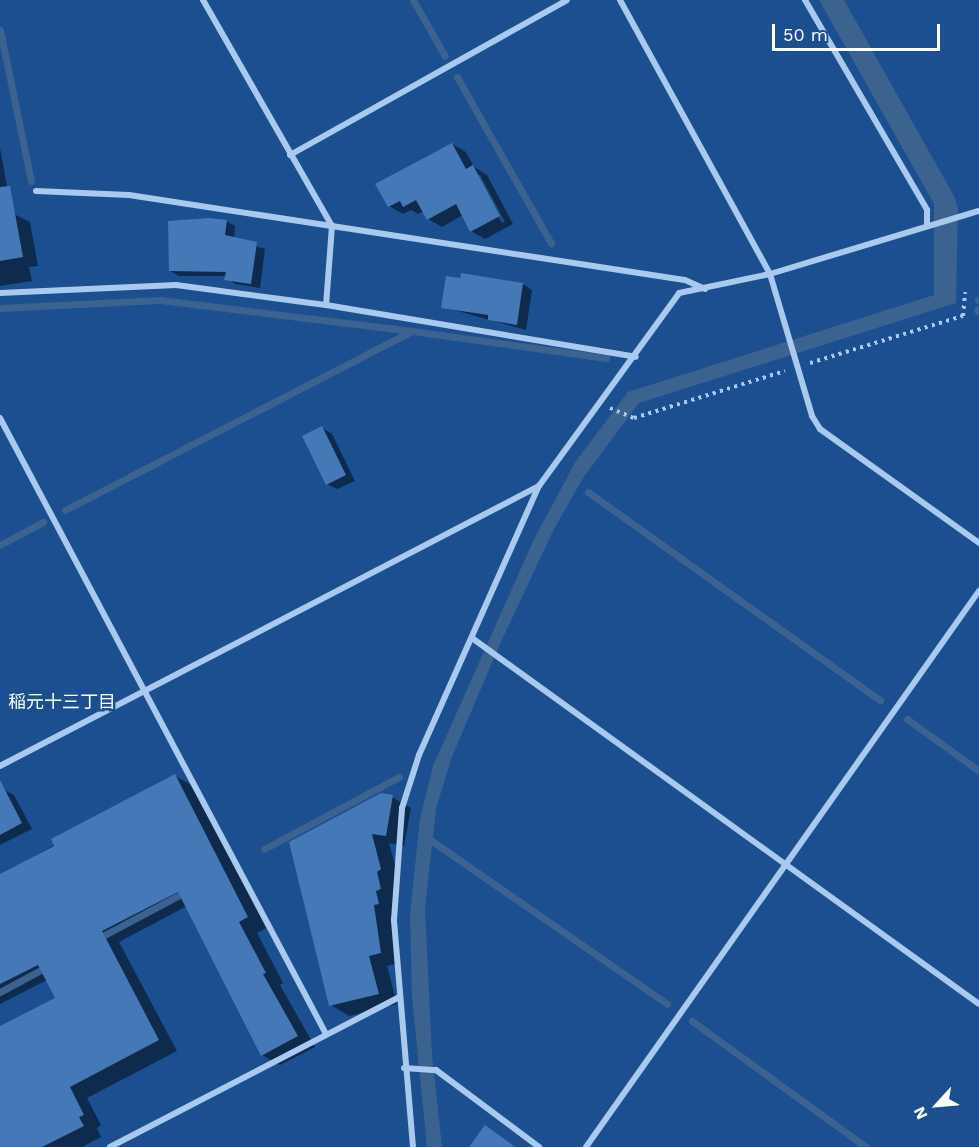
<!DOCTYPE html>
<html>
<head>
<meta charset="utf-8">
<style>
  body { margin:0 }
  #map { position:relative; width:979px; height:1147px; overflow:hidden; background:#1b4f8f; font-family:"Work Sans","Noto Sans JP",sans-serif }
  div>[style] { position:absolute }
  .water>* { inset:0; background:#3c6290 }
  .shadow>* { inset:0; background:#0007 }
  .stream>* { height:7px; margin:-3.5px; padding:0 3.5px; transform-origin:3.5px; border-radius:3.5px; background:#3c6290 }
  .building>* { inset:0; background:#4478b7 }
  .path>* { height:4px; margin-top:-2px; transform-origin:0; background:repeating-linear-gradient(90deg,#a9c9ee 0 3px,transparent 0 7.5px) }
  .minor>* { height:6px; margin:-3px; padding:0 3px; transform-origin:3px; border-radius:3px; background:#a9c9ee }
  span { translate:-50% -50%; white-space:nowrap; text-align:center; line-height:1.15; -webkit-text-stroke:5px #1b4f8f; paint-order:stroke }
  .neighbourhood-label { font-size:18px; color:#fff }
  .north { position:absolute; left:907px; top:1075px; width:60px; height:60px; -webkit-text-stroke:4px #1b4f8f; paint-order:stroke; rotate:244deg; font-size:16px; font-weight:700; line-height:24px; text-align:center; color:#fff }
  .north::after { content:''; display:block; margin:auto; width:21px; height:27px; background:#fff; clip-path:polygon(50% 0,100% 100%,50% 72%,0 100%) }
  .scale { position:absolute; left:772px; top:24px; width:168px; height:27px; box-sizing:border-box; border:3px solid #fff; border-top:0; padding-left:8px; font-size:18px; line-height:21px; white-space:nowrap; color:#fff; -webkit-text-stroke:4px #1b4f8f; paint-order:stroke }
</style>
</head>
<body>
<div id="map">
  <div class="water">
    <div style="clip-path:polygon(819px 0,844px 0,954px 196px,958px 208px,956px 303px,639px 403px,583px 478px,553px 531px,500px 644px,451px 759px,436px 809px,425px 908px,432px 1055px,442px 1147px,427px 1147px,412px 998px,410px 915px,420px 818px,433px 766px,534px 539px,576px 461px,628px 392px,934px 295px,934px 204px)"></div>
  </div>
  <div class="shadow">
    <div style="clip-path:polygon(evenodd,452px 144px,466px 152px,474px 167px,487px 175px,513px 224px,485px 239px,471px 231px,463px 215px,442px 227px,428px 219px,424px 211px,418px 214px,411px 210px,403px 214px,389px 206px,452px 144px,476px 175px,480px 175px,505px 222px,502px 223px,476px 175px)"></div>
    <div style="clip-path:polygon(0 148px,12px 213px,30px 222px,38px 266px,29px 267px,32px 281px,0 286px)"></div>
    <div style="clip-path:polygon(226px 221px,235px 226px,234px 239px,265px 249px,260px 288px,235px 284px,226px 276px,179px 276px,170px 271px)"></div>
    <div style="clip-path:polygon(523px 284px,532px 290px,526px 330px,443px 307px)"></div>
    <div style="clip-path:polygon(322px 428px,332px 434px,355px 481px,337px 489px,327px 484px)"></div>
    <div style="clip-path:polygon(175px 776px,193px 786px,266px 928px,257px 933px,283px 983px,280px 985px,315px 1047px,280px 1065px,262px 1055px,187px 906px,119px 942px,177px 1051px,87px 1098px,101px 1125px,97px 1128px,101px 1137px,82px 1147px,0 1147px,0 1028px,57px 999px,47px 980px,0 1004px,0 876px)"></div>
    <div style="clip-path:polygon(4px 790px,14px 795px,32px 829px,0 845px,0 792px)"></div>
    <div style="clip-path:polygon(392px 797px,411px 808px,404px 846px,389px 843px,399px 880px,395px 882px,399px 900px,394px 901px,392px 915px,399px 963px,387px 966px,397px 1004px,349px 1016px,331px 1005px,291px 843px)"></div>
  </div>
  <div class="stream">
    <div style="left:413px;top:0;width:64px;rotate:60.3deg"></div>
    <div style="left:0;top:30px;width:154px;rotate:78.4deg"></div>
    <div style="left:457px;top:77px;width:191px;rotate:60.5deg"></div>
    <div style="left:978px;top:300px;width:1px"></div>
    <div style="left:0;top:308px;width:160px;rotate:-2.9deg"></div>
    <div style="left:160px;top:300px;width:254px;rotate:7deg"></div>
    <div style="left:977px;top:310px;width:3px;rotate:45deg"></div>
    <div style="left:588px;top:492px;width:359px;rotate:35.5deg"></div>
    <div style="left:65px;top:510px;width:390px;rotate:-27.3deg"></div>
    <div style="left:412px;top:331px;width:196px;rotate:7.9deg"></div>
    <div style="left:0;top:545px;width:49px;rotate:-28.1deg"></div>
    <div style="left:907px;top:719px;width:89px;rotate:35.8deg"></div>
    <div style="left:432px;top:841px;width:286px;rotate:34.7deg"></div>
    <div style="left:264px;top:849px;width:153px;rotate:-28.1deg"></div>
    <div style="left:97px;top:939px;width:100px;rotate:-28.1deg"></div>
    <div style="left:0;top:992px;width:55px;rotate:-28.4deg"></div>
    <div style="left:692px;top:1021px;width:215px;rotate:35.9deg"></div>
  </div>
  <div class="building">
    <div style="clip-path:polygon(452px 143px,466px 169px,473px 165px,500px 216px,470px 232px,456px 204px,427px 220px,416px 200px,403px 207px,400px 201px,388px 207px,375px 184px)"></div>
    <div style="clip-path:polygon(10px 186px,23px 257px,0 261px,0 187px)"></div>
    <div style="clip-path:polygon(209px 218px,227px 220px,225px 235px,257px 242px,251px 284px,224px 280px,226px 272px,169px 271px,168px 221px)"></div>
    <div style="clip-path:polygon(461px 273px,523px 283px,517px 325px,488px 320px,488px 315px,441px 308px,446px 276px,460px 278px)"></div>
    <div style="clip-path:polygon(322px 426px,346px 475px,326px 485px,302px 436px)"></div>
    <div style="clip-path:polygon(175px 774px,248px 917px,239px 922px,266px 973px,263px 974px,298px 1036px,261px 1056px,178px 892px,102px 931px,159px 1040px,70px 1087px,84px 1115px,79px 1117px,84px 1126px,42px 1147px,0 1147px,0 1026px,55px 998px,38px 965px,0 984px,0 874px,54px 846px,51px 839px)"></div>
    <div style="clip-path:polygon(0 780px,22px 823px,0 835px)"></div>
    <div style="clip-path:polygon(381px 793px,393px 795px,386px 836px,372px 834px,381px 869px,377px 872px,381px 889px,376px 891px,379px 904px,374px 905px,381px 953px,369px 956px,379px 994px,329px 1006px,289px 842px)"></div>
    <div style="clip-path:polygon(485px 1125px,515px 1147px,469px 1147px)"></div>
  </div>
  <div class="path">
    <div style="left:810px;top:363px;width:160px;rotate:-17.1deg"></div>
    <div style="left:963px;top:316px;width:24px;rotate:-85deg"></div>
    <div style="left:610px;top:408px;width:26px;rotate:23deg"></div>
    <div style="left:634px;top:418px;width:158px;rotate:-17.3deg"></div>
  </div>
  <div class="minor">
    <div style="left:203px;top:0;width:260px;rotate:60.3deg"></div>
    <div style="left:332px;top:226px;width:79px;rotate:94.3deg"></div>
    <div style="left:620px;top:0;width:312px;rotate:61.3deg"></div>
    <div style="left:770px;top:274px;width:148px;rotate:73.5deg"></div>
    <div style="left:812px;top:416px;width:15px;rotate:58deg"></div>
    <div style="left:820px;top:429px;width:196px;rotate:35.6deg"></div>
    <div style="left:805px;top:0;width:243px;rotate:59.8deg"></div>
    <div style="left:927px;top:210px;width:16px;rotate:90deg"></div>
    <div style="left:290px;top:155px;width:317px;rotate:-29.2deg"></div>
    <div style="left:36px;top:191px;width:93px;rotate:2.5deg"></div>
    <div style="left:129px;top:195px;width:562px;rotate:8.69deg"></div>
    <div style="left:685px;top:280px;width:22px;rotate:24deg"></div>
    <div style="left:0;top:293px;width:176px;rotate:-2.6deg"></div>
    <div style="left:176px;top:285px;width:151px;rotate:7.6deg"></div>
    <div style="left:326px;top:305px;width:314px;rotate:9.5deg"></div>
    <div style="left:0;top:418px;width:697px;rotate:62.11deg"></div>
    <div style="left:472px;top:638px;width:625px;rotate:35.83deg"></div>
    <div style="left:0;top:766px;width:607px;rotate:-27.45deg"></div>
    <div style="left:404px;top:1068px;width:32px;rotate:4deg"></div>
    <div style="left:436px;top:1070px;width:129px;rotate:36.8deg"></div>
    <div style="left:110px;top:1147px;width:326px;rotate:-27.4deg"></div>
    <div style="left:413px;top:1147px;width:228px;rotate:-94.8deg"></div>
    <div style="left:394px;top:920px;width:112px;rotate:-85.9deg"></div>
    <div style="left:402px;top:808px;width:56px;rotate:-72.2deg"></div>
    <div style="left:419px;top:755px;width:295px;rotate:-66deg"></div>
    <div style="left:539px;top:486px;width:238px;rotate:-54deg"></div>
    <div style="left:679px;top:293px;width:93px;rotate:-11.8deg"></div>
    <div style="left:770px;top:274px;width:218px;rotate:-16.8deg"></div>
    <div style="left:586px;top:1147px;width:681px;rotate:-54.75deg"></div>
  </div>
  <div class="neighbourhood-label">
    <span style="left:62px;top:702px">稲元十三丁目</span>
  </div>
  <div class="north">N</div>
  <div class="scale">50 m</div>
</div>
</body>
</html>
